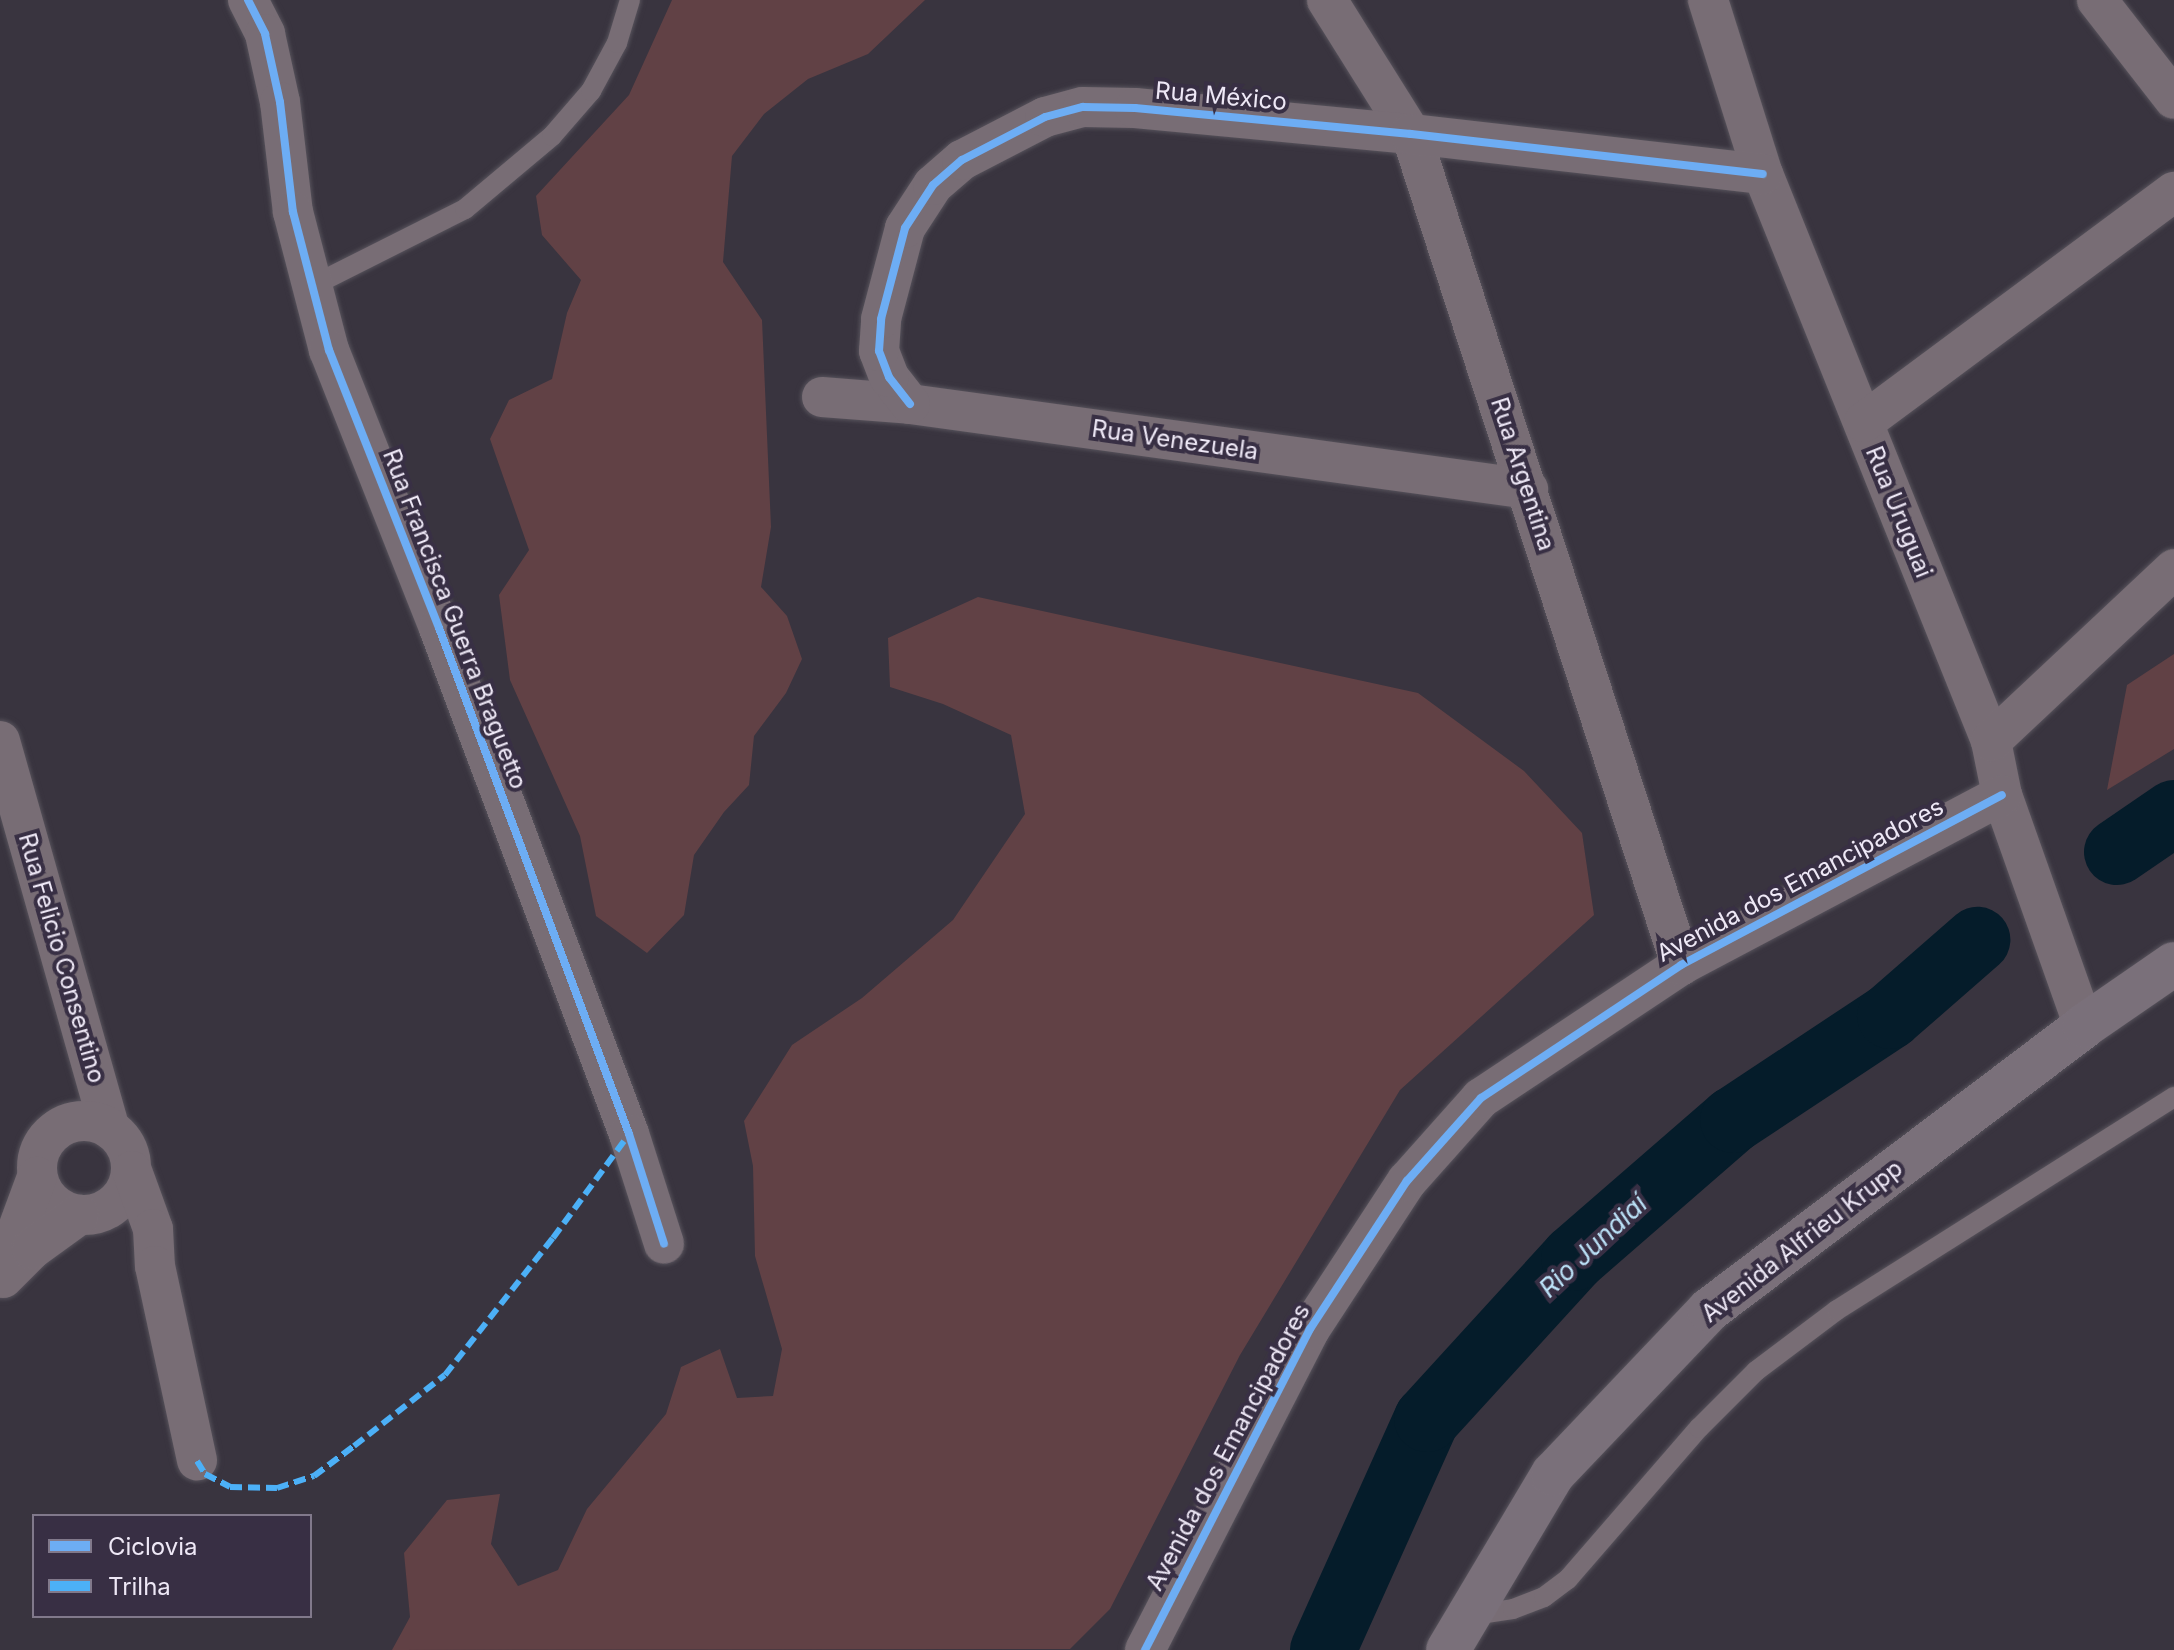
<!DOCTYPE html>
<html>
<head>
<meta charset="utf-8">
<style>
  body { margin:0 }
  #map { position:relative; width:2174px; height:1650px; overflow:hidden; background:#39343f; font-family:Inter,sans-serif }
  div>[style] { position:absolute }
  .green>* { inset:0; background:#614145 }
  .river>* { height:66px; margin:-33px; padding:0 33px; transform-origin:33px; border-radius:33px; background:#051c2a }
  .roads { filter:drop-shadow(0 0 2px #56525b) drop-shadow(0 0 2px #56525b) }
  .service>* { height:20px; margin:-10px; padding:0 10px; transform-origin:10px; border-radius:10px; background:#786d75 }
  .minor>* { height:40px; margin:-20px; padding:0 20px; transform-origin:20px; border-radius:20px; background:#786d75 }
  .minor>.ring { margin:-20px; padding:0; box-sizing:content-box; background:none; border:40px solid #786d75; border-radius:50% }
  .secondary>* { height:44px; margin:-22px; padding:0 22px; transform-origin:22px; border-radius:22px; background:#7a707a }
  .quiet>* { height:6px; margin-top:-3px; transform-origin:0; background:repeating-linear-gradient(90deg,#4cb0f7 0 12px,transparent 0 18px) }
  .cycleway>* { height:8px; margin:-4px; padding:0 4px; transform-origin:4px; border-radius:4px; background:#6dadf4 }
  span { translate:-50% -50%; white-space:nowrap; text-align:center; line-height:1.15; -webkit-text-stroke:8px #382f44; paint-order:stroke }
  .street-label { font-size:24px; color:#eee8f6 }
  .water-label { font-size:26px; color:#bbe1f7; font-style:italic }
  .legend { position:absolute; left:32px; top:1514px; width:280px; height:104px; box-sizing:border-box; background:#382f44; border:2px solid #81798b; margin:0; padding:10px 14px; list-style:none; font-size:24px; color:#eee8f6 }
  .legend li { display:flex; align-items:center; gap:16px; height:40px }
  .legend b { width:40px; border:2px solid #81798b }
</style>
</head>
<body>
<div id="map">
  <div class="green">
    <div style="clip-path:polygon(672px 0,925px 0,868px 54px,808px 79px,764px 114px,732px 156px,723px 262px,762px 320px,771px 527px,761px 587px,787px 616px,802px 659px,786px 693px,754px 736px,749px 785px,724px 812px,694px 855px,684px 915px,647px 953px,596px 916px,580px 836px,510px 680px,499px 595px,529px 550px,490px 439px,509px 400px,552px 379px,567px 313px,581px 280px,542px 235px,536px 196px,629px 95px)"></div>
    <div style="clip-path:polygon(978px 597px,1418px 693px,1524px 771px,1582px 833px,1594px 915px,1400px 1090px,1240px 1355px,1110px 1609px,1070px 1649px,392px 1650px,410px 1617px,404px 1553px,447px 1500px,500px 1494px,491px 1544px,518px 1586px,558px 1570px,587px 1509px,666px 1414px,681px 1367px,720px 1349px,737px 1398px,773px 1396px,782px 1349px,755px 1256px,753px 1166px,744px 1121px,792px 1045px,862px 998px,953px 920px,1025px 814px,1011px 735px,943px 704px,890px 687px,888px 638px)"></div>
    <div style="clip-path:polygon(2174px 654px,2174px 749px,2107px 790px,2127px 685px)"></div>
  </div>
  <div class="river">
    <div style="left:2117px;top:852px;width:69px;rotate:-34.4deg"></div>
    <div style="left:1323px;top:1650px;width:253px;rotate:-65.8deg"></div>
    <div style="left:1427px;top:1419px;width:218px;rotate:-47.6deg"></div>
    <div style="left:1574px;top:1258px;width:211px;rotate:-41deg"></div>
    <div style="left:1733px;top:1120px;width:188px;rotate:-33.5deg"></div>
    <div style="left:1890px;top:1016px;width:116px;rotate:-41.1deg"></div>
  </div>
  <div class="roads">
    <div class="service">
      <div style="left:312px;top:286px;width:171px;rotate:-26.7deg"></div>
      <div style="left:465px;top:209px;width:114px;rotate:-40deg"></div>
      <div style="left:552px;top:136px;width:60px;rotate:-49.1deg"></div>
      <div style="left:591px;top:91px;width:55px;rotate:-61.6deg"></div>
      <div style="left:617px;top:43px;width:45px;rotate:-73.2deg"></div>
      <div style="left:1473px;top:1615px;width:40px;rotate:-8.5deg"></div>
      <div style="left:1513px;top:1609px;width:33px;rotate:-21deg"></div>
      <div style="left:1544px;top:1597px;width:30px;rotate:-37deg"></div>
      <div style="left:1568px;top:1579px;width:200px;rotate:-49.1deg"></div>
      <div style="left:1699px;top:1428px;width:81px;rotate:-45deg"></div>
      <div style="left:1756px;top:1371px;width:101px;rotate:-37deg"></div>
      <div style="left:1837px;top:1310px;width:399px;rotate:-32.3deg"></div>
    </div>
    <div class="minor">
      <div style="left:248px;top:0;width:38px;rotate:63deg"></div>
      <div style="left:265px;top:34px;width:70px;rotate:77.6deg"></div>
      <div style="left:280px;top:102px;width:111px;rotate:83.3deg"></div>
      <div style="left:293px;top:212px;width:143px;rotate:75.4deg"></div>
      <div style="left:329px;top:350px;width:299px;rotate:68.4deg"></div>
      <div style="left:439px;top:628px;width:540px;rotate:69.42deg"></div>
      <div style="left:629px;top:1134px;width:115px;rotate:72.3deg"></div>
      <div style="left:1327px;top:0;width:158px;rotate:57.9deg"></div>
      <div style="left:1411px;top:134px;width:874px;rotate:72deg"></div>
      <div style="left:1708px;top:0;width:182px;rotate:72.5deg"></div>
      <div style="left:1763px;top:174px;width:611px;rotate:68.09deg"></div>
      <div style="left:1991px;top:741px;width:55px;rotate:78.5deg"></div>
      <div style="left:2002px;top:795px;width:245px;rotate:70.5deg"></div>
      <div style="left:2097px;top:0;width:125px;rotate:52.1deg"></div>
      <div style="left:822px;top:397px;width:88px;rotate:4.5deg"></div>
      <div style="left:910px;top:404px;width:624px;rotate:7.83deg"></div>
      <div style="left:910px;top:404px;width:34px;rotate:-128deg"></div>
      <div style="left:889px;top:377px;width:28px;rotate:-111deg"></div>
      <div style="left:879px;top:351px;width:32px;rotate:-86deg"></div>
      <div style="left:881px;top:319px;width:94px;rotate:-75.2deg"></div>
      <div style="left:905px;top:228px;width:51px;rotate:-56.9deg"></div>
      <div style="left:933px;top:185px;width:38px;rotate:-41deg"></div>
      <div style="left:962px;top:160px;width:93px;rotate:-27.4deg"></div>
      <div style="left:1045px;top:117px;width:39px;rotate:-15deg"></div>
      <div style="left:1083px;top:107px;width:52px;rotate:1.1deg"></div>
      <div style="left:1135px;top:108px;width:277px;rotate:5.4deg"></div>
      <div style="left:1411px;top:134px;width:354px;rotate:6.5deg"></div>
      <div style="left:1864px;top:422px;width:386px;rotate:-36.6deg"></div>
      <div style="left:0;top:741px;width:403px;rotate:74.2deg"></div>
      <div style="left:1991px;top:741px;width:251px;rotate:-43.2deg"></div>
      <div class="ring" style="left:37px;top:1121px;width:54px;height:54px"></div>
      <div style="left:132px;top:1171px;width:62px;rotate:70.1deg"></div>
      <div style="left:153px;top:1229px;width:37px;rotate:87deg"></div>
      <div style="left:155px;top:1266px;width:199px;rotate:77.8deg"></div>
      <div style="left:0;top:1277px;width:107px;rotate:-69.7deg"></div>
      <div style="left:3px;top:1278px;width:41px;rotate:-45deg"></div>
      <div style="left:32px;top:1249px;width:58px;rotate:-35.9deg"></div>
      <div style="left:1145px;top:1650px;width:361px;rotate:-62.8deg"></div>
      <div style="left:1310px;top:1329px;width:177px;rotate:-56.8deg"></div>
      <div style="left:1407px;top:1181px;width:111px;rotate:-48.3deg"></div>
      <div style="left:1481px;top:1098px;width:240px;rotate:-33.6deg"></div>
      <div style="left:1681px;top:965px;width:363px;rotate:-27.9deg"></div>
    </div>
    <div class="secondary">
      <div style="left:1448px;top:1650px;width:205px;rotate:-59.2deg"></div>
      <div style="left:1553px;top:1474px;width:226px;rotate:-46.4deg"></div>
      <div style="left:1709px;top:1310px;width:470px;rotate:-37.1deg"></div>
      <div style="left:2084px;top:1026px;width:109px;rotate:-34.6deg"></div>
    </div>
  </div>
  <div class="quiet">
    <div style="left:197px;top:1461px;width:15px;rotate:58deg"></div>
    <div style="left:205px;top:1474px;width:28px;rotate:27deg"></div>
    <div style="left:230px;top:1487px;width:47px;rotate:1.2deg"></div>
    <div style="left:277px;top:1488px;width:39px;rotate:-18deg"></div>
    <div style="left:314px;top:1476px;width:50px;rotate:-36.9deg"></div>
    <div style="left:354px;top:1446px;width:115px;rotate:-38deg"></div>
    <div style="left:445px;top:1375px;width:174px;rotate:-51.8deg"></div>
    <div style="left:553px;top:1238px;width:129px;rotate:-53.8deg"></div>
  </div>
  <div class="cycleway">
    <div style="left:248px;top:0;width:38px;rotate:63deg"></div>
    <div style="left:265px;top:34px;width:70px;rotate:77.6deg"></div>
    <div style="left:280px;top:102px;width:111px;rotate:83.3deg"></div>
    <div style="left:293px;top:212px;width:143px;rotate:75.4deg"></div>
    <div style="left:329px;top:350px;width:299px;rotate:68.4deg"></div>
    <div style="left:439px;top:628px;width:540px;rotate:69.42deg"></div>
    <div style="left:629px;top:1134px;width:115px;rotate:72.3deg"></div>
    <div style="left:910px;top:404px;width:34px;rotate:-128deg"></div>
    <div style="left:889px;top:377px;width:28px;rotate:-111deg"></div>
    <div style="left:879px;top:351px;width:32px;rotate:-86deg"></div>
    <div style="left:881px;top:319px;width:94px;rotate:-75.2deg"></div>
    <div style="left:905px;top:228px;width:51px;rotate:-56.9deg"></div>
    <div style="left:933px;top:185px;width:38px;rotate:-41deg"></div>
    <div style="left:962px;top:160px;width:93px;rotate:-27.4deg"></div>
    <div style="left:1045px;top:117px;width:39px;rotate:-15deg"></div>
    <div style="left:1083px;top:107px;width:52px;rotate:1.1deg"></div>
    <div style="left:1135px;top:108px;width:277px;rotate:5.4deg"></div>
    <div style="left:1411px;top:134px;width:354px;rotate:6.5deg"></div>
    <div style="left:1145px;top:1650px;width:361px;rotate:-62.8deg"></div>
    <div style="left:1310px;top:1329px;width:177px;rotate:-56.8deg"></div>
    <div style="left:1407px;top:1181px;width:111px;rotate:-48.3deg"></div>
    <div style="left:1481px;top:1098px;width:240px;rotate:-33.6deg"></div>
    <div style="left:1681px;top:965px;width:363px;rotate:-27.9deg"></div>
  </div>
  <div class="street-label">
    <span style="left:1221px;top:96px;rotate:5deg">Rua México</span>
    <span style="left:1175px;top:440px;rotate:8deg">Rua Venezuela</span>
    <span style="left:1523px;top:474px;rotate:72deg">Rua Argentina</span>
    <span style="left:1899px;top:512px;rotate:68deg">Rua Uruguai</span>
    <span style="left:455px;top:619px;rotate:69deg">Rua Francisca Guerra Braguetto</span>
    <span style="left:1800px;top:880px;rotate:-28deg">Avenida dos Emancipadores</span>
    <span style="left:62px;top:958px;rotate:74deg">Rua Felicio Consentino</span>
    <span style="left:1802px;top:1241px;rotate:-38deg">Avenida Alfrieu Krupp</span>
    <span style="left:1228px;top:1447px;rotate:-62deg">Avenida dos Emancipadores</span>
  </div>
  <div class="water-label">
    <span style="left:1593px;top:1246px;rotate:-43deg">Rio Jundiaí</span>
  </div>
  <ul class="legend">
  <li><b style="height:10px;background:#6dadf4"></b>Ciclovia</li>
  <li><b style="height:10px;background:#4cb0f7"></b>Trilha</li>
  </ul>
</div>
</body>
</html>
